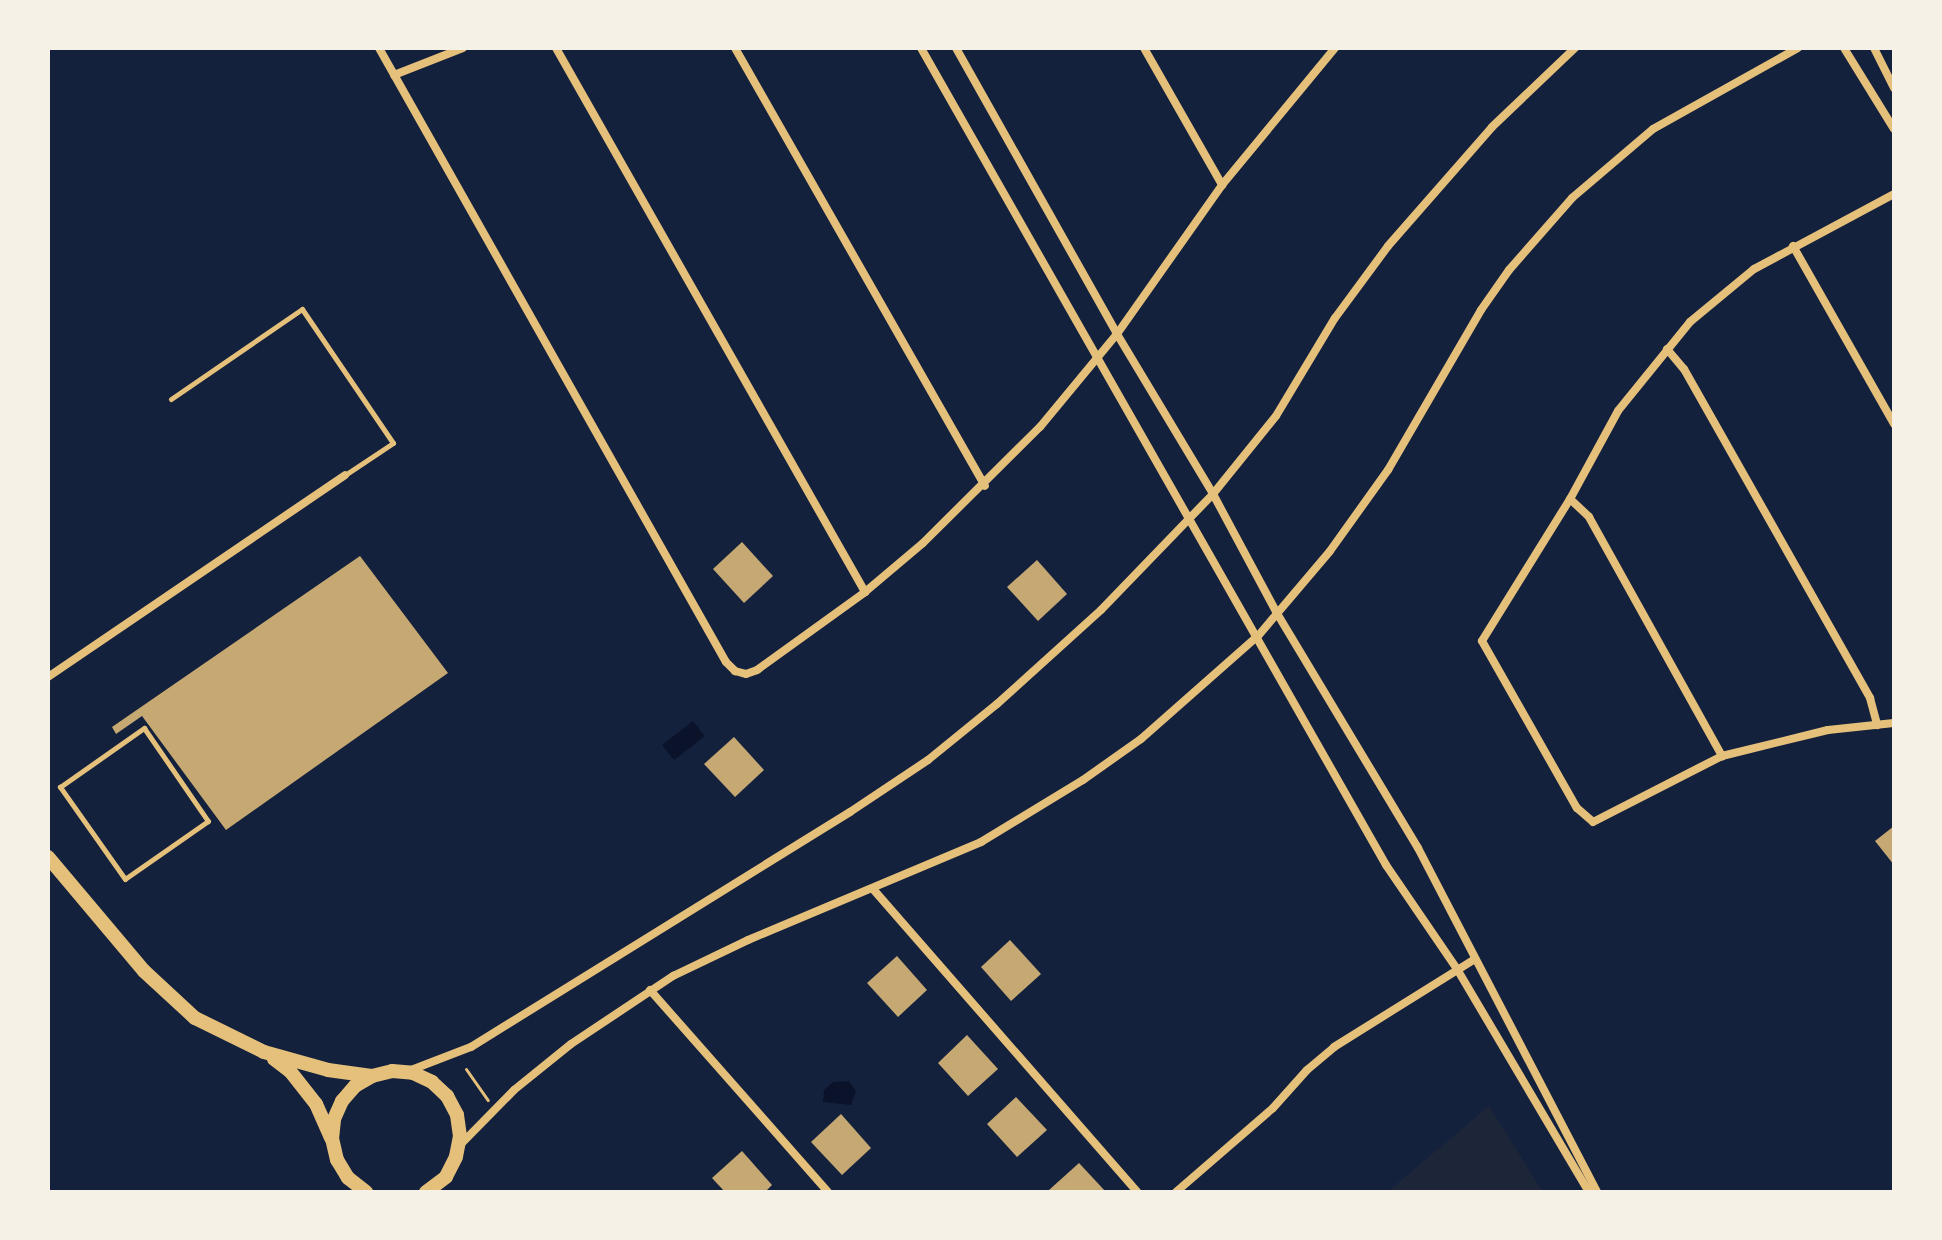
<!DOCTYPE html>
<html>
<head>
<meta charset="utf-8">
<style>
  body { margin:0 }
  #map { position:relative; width:1942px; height:1240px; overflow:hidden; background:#14213d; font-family:Poppins,sans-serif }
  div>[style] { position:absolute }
  .green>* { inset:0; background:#1d2539 }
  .water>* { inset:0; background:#0b132b }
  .building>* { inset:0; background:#c6a872 }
  .path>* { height:3px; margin:-1.5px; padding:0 1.5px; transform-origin:1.5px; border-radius:1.5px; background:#e5c07b }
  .service>* { height:5px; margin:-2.5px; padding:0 2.5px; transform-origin:2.5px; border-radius:2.5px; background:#e5c07b }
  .minor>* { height:8px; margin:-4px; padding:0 4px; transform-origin:4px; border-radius:4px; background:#e5c07b }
  .secondary>* { height:14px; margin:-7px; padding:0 7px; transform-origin:7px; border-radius:7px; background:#e5c07b }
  span { translate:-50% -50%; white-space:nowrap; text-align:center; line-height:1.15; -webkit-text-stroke:7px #f6f1e7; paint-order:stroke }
  .frame { position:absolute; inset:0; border:50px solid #f6f1e7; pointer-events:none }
</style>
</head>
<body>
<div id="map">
  <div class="green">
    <div style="clip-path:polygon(1489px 1106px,1543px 1192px,1387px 1192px)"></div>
  </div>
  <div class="water">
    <div style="clip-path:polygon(693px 721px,705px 736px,674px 760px,662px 745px)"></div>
    <div style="clip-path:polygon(849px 1081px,856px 1091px,851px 1105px,823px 1102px,824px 1090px,833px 1082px)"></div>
  </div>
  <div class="building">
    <div style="clip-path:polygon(742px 542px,773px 576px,744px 603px,713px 569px)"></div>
    <div style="clip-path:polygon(360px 556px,448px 673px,226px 830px,142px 716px,116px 734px,112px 727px)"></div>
    <div style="clip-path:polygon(1037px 560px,1067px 594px,1038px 621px,1007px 587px)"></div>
    <div style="clip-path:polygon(734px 737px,764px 770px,735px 797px,704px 764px)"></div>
    <div style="clip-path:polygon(1894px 826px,1894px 865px,1875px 841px)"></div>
    <div style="clip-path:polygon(1010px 940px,1041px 974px,1011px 1001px,981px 967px)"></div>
    <div style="clip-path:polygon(897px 956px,927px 990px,898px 1017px,867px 983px)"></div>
    <div style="clip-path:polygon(967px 1035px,998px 1069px,968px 1096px,938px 1063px)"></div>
    <div style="clip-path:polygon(1016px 1097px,1047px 1130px,1017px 1157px,987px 1124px)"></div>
    <div style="clip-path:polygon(841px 1114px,871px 1148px,842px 1175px,811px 1142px)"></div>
    <div style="clip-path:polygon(742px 1151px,772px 1185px,765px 1192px,725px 1192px,712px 1178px)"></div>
    <div style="clip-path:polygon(1079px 1163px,1106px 1192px,1051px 1192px,1049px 1190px)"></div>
  </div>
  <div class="path">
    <div style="left:466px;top:1069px;width:38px;rotate:55deg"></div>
  </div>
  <div class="service">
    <div style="left:171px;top:399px;width:159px;rotate:-34.5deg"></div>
    <div style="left:302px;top:309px;width:162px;rotate:55.8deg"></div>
    <div style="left:393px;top:443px;width:58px;rotate:146.3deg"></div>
    <div style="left:144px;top:728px;width:113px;rotate:55.5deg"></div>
    <div style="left:208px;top:821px;width:101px;rotate:145.1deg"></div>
    <div style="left:125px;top:879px;width:113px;rotate:-125.2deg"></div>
    <div style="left:60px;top:787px;width:103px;rotate:-35.1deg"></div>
  </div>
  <div class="minor">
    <div style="left:379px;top:48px;width:705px;rotate:60.53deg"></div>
    <div style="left:726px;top:662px;width:13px;rotate:45deg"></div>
    <div style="left:735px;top:671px;width:11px;rotate:15deg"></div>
    <div style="left:746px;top:674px;width:12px;rotate:-20deg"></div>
    <div style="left:757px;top:670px;width:133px;rotate:-35.8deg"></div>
    <div style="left:865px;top:592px;width:76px;rotate:-40.2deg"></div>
    <div style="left:923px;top:543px;width:165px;rotate:-44.8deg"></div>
    <div style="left:1040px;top:427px;width:121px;rotate:-50.4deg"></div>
    <div style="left:1117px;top:334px;width:182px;rotate:-54.8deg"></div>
    <div style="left:1222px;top:185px;width:178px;rotate:-50.5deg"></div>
    <div style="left:556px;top:48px;width:626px;rotate:60.4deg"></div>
    <div style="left:735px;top:48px;width:504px;rotate:60.28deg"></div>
    <div style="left:921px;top:48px;width:940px;rotate:60.35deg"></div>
    <div style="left:1386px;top:865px;width:126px;rotate:55.7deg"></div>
    <div style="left:1457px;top:969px;width:259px;rotate:59.4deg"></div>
    <div style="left:956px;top:48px;width:328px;rotate:60.6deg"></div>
    <div style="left:1117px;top:334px;width:187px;rotate:59deg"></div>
    <div style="left:1213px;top:494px;width:137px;rotate:61.8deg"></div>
    <div style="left:1278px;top:615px;width:272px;rotate:59deg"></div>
    <div style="left:1418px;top:848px;width:388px;rotate:62.5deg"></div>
    <div style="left:1144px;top:48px;width:158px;rotate:60.3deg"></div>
    <div style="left:1844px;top:48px;width:95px;rotate:58.3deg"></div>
    <div style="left:1874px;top:48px;width:45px;rotate:63.4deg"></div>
    <div style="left:394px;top:75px;width:74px;rotate:-21.4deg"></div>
    <div style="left:1894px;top:194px;width:159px;rotate:151.8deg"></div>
    <div style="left:1754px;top:269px;width:83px;rotate:140.4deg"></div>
    <div style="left:1690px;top:322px;width:114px;rotate:129deg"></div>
    <div style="left:1618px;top:411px;width:100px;rotate:118.6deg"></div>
    <div style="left:1570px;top:499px;width:167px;rotate:121.8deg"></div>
    <div style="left:1482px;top:641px;width:192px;rotate:60.4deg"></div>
    <div style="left:1577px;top:808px;width:21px;rotate:41deg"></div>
    <div style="left:1593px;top:822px;width:145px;rotate:-27.1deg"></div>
    <div style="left:1722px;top:756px;width:109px;rotate:-13.8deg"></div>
    <div style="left:1828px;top:730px;width:66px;rotate:-6.1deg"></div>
    <div style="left:1793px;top:246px;width:205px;rotate:60.4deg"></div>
    <div style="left:1667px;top:349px;width:26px;rotate:50deg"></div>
    <div style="left:1684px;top:369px;width:378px;rotate:60.5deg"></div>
    <div style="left:1870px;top:698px;width:28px;rotate:75deg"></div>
    <div style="left:1570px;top:499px;width:26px;rotate:43deg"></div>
    <div style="left:1589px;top:517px;width:274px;rotate:60.9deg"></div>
    <div style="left:48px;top:677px;width:359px;rotate:-34.2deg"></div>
    <div style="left:873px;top:889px;width:402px;rotate:48.9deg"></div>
    <div style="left:650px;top:990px;width:269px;rotate:48.6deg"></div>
    <div style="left:411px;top:1070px;width:64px;rotate:-21deg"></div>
    <div style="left:471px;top:1047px;width:446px;rotate:-31.8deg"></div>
    <div style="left:850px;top:812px;width:94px;rotate:-33.7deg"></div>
    <div style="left:928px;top:760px;width:89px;rotate:-39.1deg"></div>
    <div style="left:997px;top:704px;width:140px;rotate:-42.1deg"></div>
    <div style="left:1101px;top:610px;width:161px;rotate:-46deg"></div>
    <div style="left:1213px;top:494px;width:100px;rotate:-51.1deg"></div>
    <div style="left:1276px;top:416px;width:114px;rotate:-59deg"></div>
    <div style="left:1335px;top:318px;width:89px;rotate:-53.6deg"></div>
    <div style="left:1388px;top:246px;width:158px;rotate:-48.8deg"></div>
    <div style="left:1492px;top:127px;width:115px;rotate:-43.6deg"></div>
    <div style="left:462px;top:1143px;width:74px;rotate:-45.5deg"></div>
    <div style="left:514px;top:1090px;width:73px;rotate:-38.9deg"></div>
    <div style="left:571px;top:1044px;width:123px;rotate:-33.7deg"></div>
    <div style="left:673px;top:976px;width:83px;rotate:-25.6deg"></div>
    <div style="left:748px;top:940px;width:253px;rotate:-22.8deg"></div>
    <div style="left:981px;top:842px;width:119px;rotate:-31.3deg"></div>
    <div style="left:1083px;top:780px;width:71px;rotate:-35.3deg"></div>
    <div style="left:1141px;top:739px;width:156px;rotate:-41.4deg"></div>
    <div style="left:1258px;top:636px;width:111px;rotate:-49.7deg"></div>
    <div style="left:1330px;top:551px;width:100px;rotate:-54.4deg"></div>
    <div style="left:1388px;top:470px;width:185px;rotate:-59.8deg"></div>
    <div style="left:1481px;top:310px;width:49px;rotate:-55deg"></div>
    <div style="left:1509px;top:270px;width:96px;rotate:-48.8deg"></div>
    <div style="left:1572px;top:198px;width:106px;rotate:-40.4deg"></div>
    <div style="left:1653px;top:129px;width:166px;rotate:-29.2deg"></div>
    <div style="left:1176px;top:1192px;width:128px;rotate:-40.9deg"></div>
    <div style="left:1273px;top:1108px;width:51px;rotate:-48.2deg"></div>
    <div style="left:1307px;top:1070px;width:35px;rotate:-40deg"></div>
    <div style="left:1334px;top:1047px;width:166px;rotate:-32deg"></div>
  </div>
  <div class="secondary">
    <div style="left:48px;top:857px;width:149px;rotate:49.9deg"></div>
    <div style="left:144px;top:971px;width:69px;rotate:42.7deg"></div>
    <div style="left:195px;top:1018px;width:77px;rotate:26.2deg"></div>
    <div style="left:264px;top:1052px;width:66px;rotate:15.7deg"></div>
    <div style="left:328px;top:1070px;width:44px;rotate:7.8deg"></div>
    <div style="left:274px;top:1059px;width:20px;rotate:37deg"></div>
    <div style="left:290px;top:1071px;width:42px;rotate:51.8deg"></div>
    <div style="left:316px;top:1104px;width:37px;rotate:66deg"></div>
    <div style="left:366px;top:1192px;width:23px;rotate:-142deg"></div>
    <div style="left:348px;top:1178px;width:21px;rotate:-121deg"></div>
    <div style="left:337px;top:1160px;width:22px;rotate:-103deg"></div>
    <div style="left:332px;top:1139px;width:20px;rotate:-84deg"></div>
    <div style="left:334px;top:1119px;width:20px;rotate:-66deg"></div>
    <div style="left:342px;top:1101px;width:20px;rotate:-49deg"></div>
    <div style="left:355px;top:1086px;width:20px;rotate:-30deg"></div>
    <div style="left:372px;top:1076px;width:21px;rotate:-14deg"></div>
    <div style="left:392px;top:1071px;width:21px;rotate:5deg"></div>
    <div style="left:413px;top:1073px;width:21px;rotate:25deg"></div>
    <div style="left:432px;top:1082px;width:21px;rotate:43deg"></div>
    <div style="left:447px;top:1096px;width:21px;rotate:62deg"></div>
    <div style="left:457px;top:1115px;width:21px;rotate:82deg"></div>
    <div style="left:460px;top:1136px;width:21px;rotate:101deg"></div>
    <div style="left:456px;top:1157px;width:22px;rotate:117deg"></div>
    <div style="left:446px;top:1177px;width:25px;rotate:143deg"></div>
  </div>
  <div class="frame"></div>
</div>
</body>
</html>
